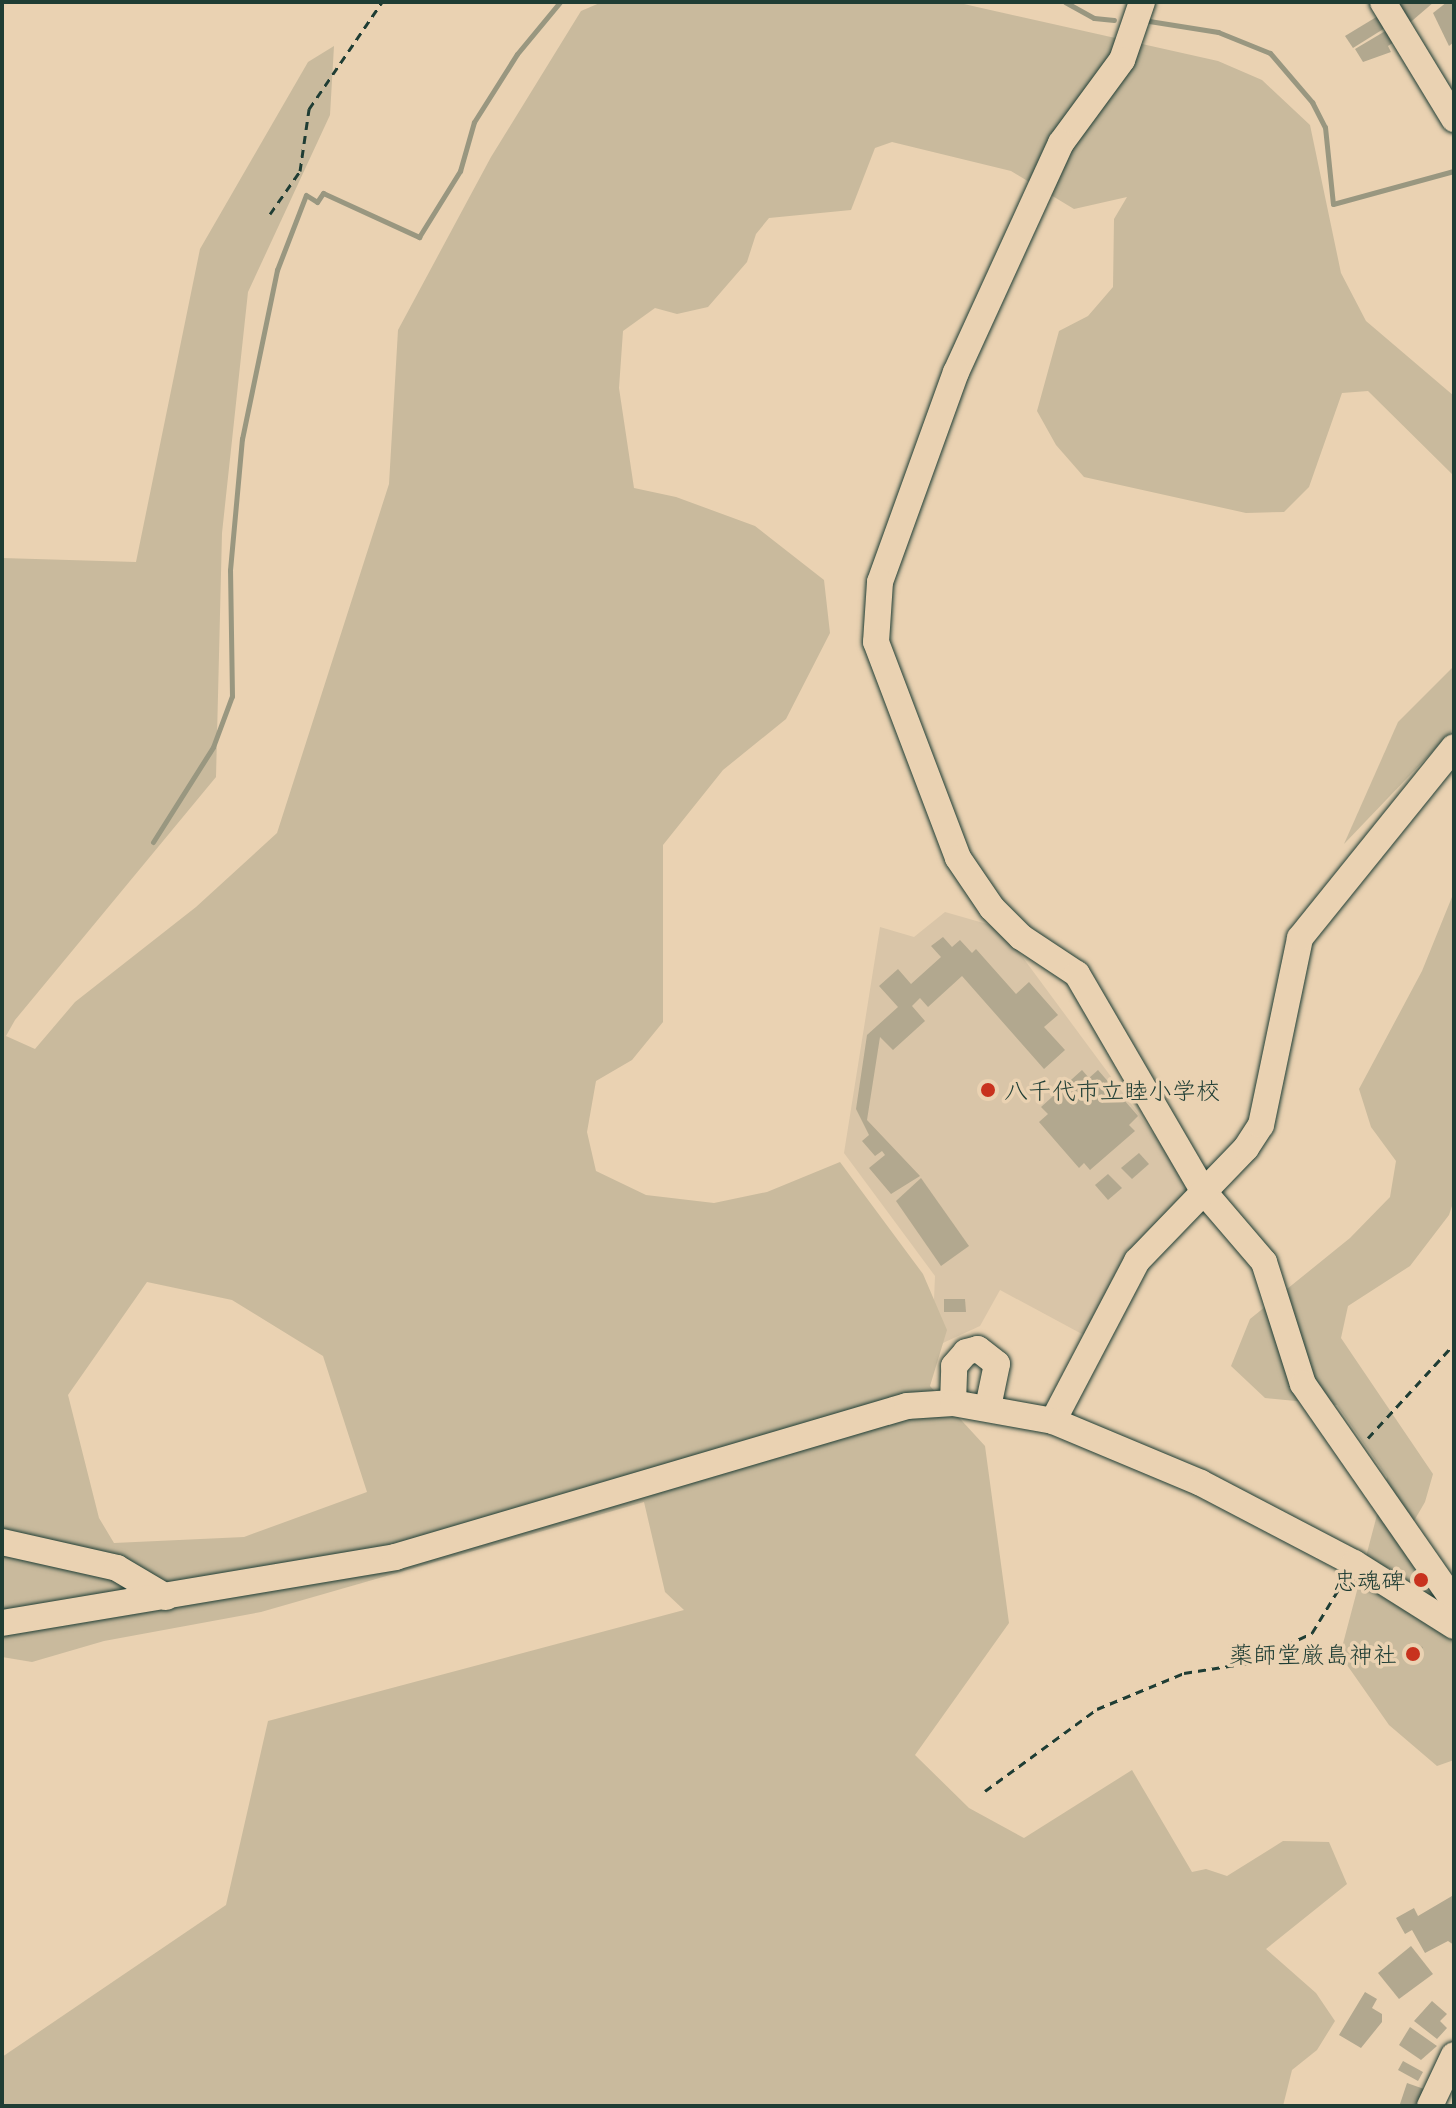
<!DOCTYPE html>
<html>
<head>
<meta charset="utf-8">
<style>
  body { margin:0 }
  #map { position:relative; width:1456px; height:2108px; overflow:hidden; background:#ead2b2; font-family:"Playpen Sans","Klee One",sans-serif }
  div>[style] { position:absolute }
  .built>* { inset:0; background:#d9c5a8 }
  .green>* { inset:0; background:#c9ba9d }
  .stream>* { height:5px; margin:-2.5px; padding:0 2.5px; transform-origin:2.5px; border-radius:2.5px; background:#999780 }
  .building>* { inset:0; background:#b2a88f }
  .path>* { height:3px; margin-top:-1.5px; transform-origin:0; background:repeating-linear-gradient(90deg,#1f3d34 0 8px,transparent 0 14px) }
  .roads { filter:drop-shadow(0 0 2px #1f3d34) drop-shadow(0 0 2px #1f3d34) }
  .minor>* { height:26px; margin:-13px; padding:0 13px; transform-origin:13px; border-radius:13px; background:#ead2b2 }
  .dots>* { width:22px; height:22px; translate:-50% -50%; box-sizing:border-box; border:4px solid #ead2b2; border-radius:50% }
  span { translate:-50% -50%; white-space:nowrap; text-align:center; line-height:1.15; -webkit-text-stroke:7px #ead2b2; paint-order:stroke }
  .poi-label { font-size:24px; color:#1f3d34 }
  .left { translate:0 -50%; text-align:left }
  .right { translate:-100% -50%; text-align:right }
  .frame { position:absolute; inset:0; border:4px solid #1f3d34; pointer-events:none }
</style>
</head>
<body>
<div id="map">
  <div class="built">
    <div style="clip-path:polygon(945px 912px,1001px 928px,1197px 1193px,1141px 1238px,1093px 1340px,1000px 1290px,980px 1326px,932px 1348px,935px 1276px,844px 1153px,880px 927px,914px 937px)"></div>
  </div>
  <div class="green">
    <div style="clip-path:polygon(evenodd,602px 2px,955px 2px,1218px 61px,1262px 80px,1310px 125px,1341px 273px,1366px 321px,1454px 396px,1454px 476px,1368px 391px,1342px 393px,1309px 487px,1284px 512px,1246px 513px,1084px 477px,1056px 445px,1037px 411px,1059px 331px,1088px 316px,1113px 287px,1114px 219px,1127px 197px,1074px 209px,1011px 171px,892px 142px,875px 148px,851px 210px,769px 218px,756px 234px,747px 262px,708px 307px,677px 314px,655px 308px,623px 331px,619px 388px,634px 488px,676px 497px,755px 526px,824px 580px,830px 633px,786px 719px,723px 770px,663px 845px,663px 1022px,632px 1060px,596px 1081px,587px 1132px,596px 1171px,646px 1195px,714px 1203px,767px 1192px,840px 1162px,923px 1274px,947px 1330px,930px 1386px,985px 1446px,1009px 1623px,915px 1755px,969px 1808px,1024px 1838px,1132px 1770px,1192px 1872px,1206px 1869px,1227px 1876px,1283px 1841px,1329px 1842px,1347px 1884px,1266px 1949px,1316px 1993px,1335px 2021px,1317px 2050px,1292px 2070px,1283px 2106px,2px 2106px,2px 2057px,226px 1905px,268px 1721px,684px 1610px,665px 1592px,644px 1502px,261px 1612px,104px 1641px,32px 1662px,2px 1657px,2px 558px,136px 562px,200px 249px,308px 62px,334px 46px,330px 115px,248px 292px,222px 533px,216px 777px,15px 1020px,6px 1036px,35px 1049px,75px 1002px,196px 907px,277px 833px,389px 484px,398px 330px,491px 157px,581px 11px,602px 2px,147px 1282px,232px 1300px,323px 1356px,367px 1492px,244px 1537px,114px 1543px,99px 1518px,68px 1395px,147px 1282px)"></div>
    <div style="clip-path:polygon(1454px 666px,1454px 729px,1344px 844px,1398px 722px)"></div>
    <div style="clip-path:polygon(1454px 892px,1454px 1200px,1449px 1215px,1410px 1266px,1348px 1306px,1341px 1338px,1433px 1474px,1425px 1502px,1400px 1545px,1454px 1598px,1454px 1760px,1437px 1766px,1389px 1725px,1340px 1655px,1387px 1477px,1337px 1405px,1265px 1398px,1231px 1366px,1250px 1319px,1350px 1238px,1390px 1197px,1396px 1161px,1371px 1127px,1359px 1089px,1422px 971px)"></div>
  </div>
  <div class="stream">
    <div style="left:1065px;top:2px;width:33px;rotate:29deg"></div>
    <div style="left:1094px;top:18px;width:20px;rotate:6deg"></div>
    <div style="left:1149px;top:21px;width:70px;rotate:9.1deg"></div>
    <div style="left:1218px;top:32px;width:56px;rotate:22deg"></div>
    <div style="left:1270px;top:53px;width:65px;rotate:49.4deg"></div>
    <div style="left:1312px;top:102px;width:28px;rotate:63deg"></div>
    <div style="left:1325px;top:127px;width:77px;rotate:84.1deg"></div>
    <div style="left:1333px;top:204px;width:125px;rotate:-15.3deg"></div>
    <div style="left:153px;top:842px;width:112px;rotate:-57.7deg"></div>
    <div style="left:213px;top:747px;width:54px;rotate:-69.6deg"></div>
    <div style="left:232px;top:696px;width:126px;rotate:-90.9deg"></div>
    <div style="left:230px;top:570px;width:132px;rotate:-84.8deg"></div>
    <div style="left:242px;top:439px;width:173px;rotate:-78.3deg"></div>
    <div style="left:277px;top:270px;width:80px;rotate:-68.9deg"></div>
    <div style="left:306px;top:195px;width:13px;rotate:32deg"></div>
    <div style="left:317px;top:202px;width:11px;rotate:-56deg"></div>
    <div style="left:323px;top:193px;width:106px;rotate:24.6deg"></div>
    <div style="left:419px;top:237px;width:78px;rotate:-58.2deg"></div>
    <div style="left:460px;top:171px;width:51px;rotate:-74.1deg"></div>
    <div style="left:474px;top:122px;width:80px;rotate:-57.7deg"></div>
    <div style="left:517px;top:54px;width:67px;rotate:-50.4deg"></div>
  </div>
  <div class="building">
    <div style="clip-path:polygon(1394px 2px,1434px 2px,1406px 26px)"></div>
    <div style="clip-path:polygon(1447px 2px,1454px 2px,1454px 42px,1449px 46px,1433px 13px)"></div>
    <div style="clip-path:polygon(1378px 16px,1385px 28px,1353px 48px,1345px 36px)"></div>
    <div style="clip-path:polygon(1387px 30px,1394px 42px,1388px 46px,1391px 52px,1363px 62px,1355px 49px)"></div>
    <div style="clip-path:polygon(943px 937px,952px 947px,960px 940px,972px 953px,976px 949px,1016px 994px,1029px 982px,1058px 1015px,1044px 1027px,1065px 1050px,1044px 1069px,962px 976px,928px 1007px,920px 998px,912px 1006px,925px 1021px,893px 1050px,880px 1037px,867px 1120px,920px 1176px,891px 1194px,869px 1168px,885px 1155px,882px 1151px,875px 1156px,862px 1141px,869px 1135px,856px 1109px,867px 1035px,898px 1007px,879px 986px,898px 969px,911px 984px,941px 957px,931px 946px)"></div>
    <div style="clip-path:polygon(1082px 1070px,1089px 1078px,1098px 1070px,1138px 1116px,1129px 1125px,1135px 1131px,1090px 1170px,1084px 1163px,1079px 1168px,1039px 1122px,1048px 1114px,1041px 1107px)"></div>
    <div style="clip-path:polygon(1139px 1153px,1149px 1164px,1132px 1179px,1121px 1168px)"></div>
    <div style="clip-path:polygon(1108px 1174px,1122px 1188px,1108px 1200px,1095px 1185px)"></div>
    <div style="clip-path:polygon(921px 1178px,969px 1246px,941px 1266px,896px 1201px)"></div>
    <div style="clip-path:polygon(944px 1299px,965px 1299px,966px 1312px,944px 1312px)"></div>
    <div style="clip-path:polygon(1409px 1643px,1423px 1647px,1418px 1664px,1404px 1660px)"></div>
    <div style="clip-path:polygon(1452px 1896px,1454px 1945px,1448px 1941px,1425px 1953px,1412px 1930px,1405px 1934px,1396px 1918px,1414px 1908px,1418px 1916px)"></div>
    <div style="clip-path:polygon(1411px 1946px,1433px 1974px,1399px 1999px,1378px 1973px)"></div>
    <div style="clip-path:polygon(1365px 1992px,1377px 1999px,1372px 2008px,1382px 2014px,1382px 2022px,1361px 2048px,1339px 2035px)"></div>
    <div style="clip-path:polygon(1432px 2001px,1447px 2014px,1440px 2021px,1447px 2028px,1437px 2039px,1414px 2021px)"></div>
    <div style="clip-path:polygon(1410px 2027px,1437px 2046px,1421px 2060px,1399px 2045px)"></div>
    <div style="clip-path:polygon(1403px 2061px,1423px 2072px,1418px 2081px,1398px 2070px)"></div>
    <div style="clip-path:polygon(1407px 2083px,1424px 2089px,1418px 2106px,1400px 2104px)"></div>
  </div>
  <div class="path">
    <div style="left:270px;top:214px;width:52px;rotate:-55.1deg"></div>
    <div style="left:300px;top:171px;width:63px;rotate:-81.7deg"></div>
    <div style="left:309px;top:109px;width:130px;rotate:-55.7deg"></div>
    <div style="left:1368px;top:1438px;width:127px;rotate:-47.5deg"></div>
    <div style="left:985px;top:1791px;width:139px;rotate:-36.2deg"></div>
    <div style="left:1097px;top:1709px;width:94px;rotate:-22.5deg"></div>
    <div style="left:1184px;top:1673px;width:65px;rotate:-8.9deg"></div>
    <div style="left:1248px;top:1663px;width:71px;rotate:-25.1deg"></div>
    <div style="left:1312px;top:1633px;width:60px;rotate:-58.7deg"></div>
  </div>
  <div class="roads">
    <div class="minor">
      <div style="left:1142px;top:2px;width:61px;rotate:109deg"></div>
      <div style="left:1122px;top:60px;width:103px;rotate:126.3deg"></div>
      <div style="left:1061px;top:143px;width:252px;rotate:114.6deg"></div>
      <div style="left:956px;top:372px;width:223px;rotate:109.9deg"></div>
      <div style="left:880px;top:582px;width:60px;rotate:93.8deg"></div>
      <div style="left:876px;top:642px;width:231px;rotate:69.2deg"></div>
      <div style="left:958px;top:858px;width:60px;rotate:55.8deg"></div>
      <div style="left:992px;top:908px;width:41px;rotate:45deg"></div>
      <div style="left:1021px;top:937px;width:67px;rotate:33.5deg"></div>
      <div style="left:1077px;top:974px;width:252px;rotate:59.8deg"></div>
      <div style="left:1204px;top:1192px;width:92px;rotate:49.4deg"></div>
      <div style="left:1264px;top:1262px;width:128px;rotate:72.3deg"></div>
      <div style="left:1303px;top:1384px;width:264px;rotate:55.2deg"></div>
      <div style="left:1383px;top:2px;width:137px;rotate:58.7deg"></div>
      <div style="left:953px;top:1403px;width:37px;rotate:-88deg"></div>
      <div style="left:954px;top:1366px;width:18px;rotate:-49deg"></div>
      <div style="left:966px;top:1352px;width:12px;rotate:-14deg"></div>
      <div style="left:978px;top:1349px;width:24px;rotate:38deg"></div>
      <div style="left:997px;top:1364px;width:44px;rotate:101.8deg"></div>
      <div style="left:1053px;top:1421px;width:181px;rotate:-62.3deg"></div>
      <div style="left:1137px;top:1261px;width:157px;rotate:-46deg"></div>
      <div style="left:1246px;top:1148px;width:27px;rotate:-57deg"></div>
      <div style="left:1261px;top:1125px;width:191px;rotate:-78.2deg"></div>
      <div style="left:1300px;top:938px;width:245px;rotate:-51.1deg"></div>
      <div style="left:2px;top:1542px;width:118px;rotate:12.7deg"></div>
      <div style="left:117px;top:1568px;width:57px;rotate:30.6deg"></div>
      <div style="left:2px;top:1623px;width:399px;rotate:-9.5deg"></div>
      <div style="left:395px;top:1557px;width:534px;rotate:-16.43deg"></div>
      <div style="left:907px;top:1406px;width:46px;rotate:-3.7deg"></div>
      <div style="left:953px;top:1403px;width:102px;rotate:10.2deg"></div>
      <div style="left:1053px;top:1421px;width:160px;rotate:22.7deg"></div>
      <div style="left:1201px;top:1483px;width:173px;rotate:27.6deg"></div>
      <div style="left:1354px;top:1563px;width:118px;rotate:32.2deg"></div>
      <div style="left:1430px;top:2106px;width:56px;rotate:-64.8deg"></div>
    </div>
  </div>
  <div class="dots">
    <div style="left:988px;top:1090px;background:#c8321e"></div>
    <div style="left:1421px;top:1580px;background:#c8321e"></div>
    <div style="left:1413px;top:1654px;background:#c8321e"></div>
  </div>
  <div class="poi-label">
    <span class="left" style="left:1004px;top:1090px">八千代市立睦小学校</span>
    <span class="right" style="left:1405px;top:1580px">忠魂碑</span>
    <span class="right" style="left:1397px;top:1654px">薬師堂厳島神社</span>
  </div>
  <div class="frame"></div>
</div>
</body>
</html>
